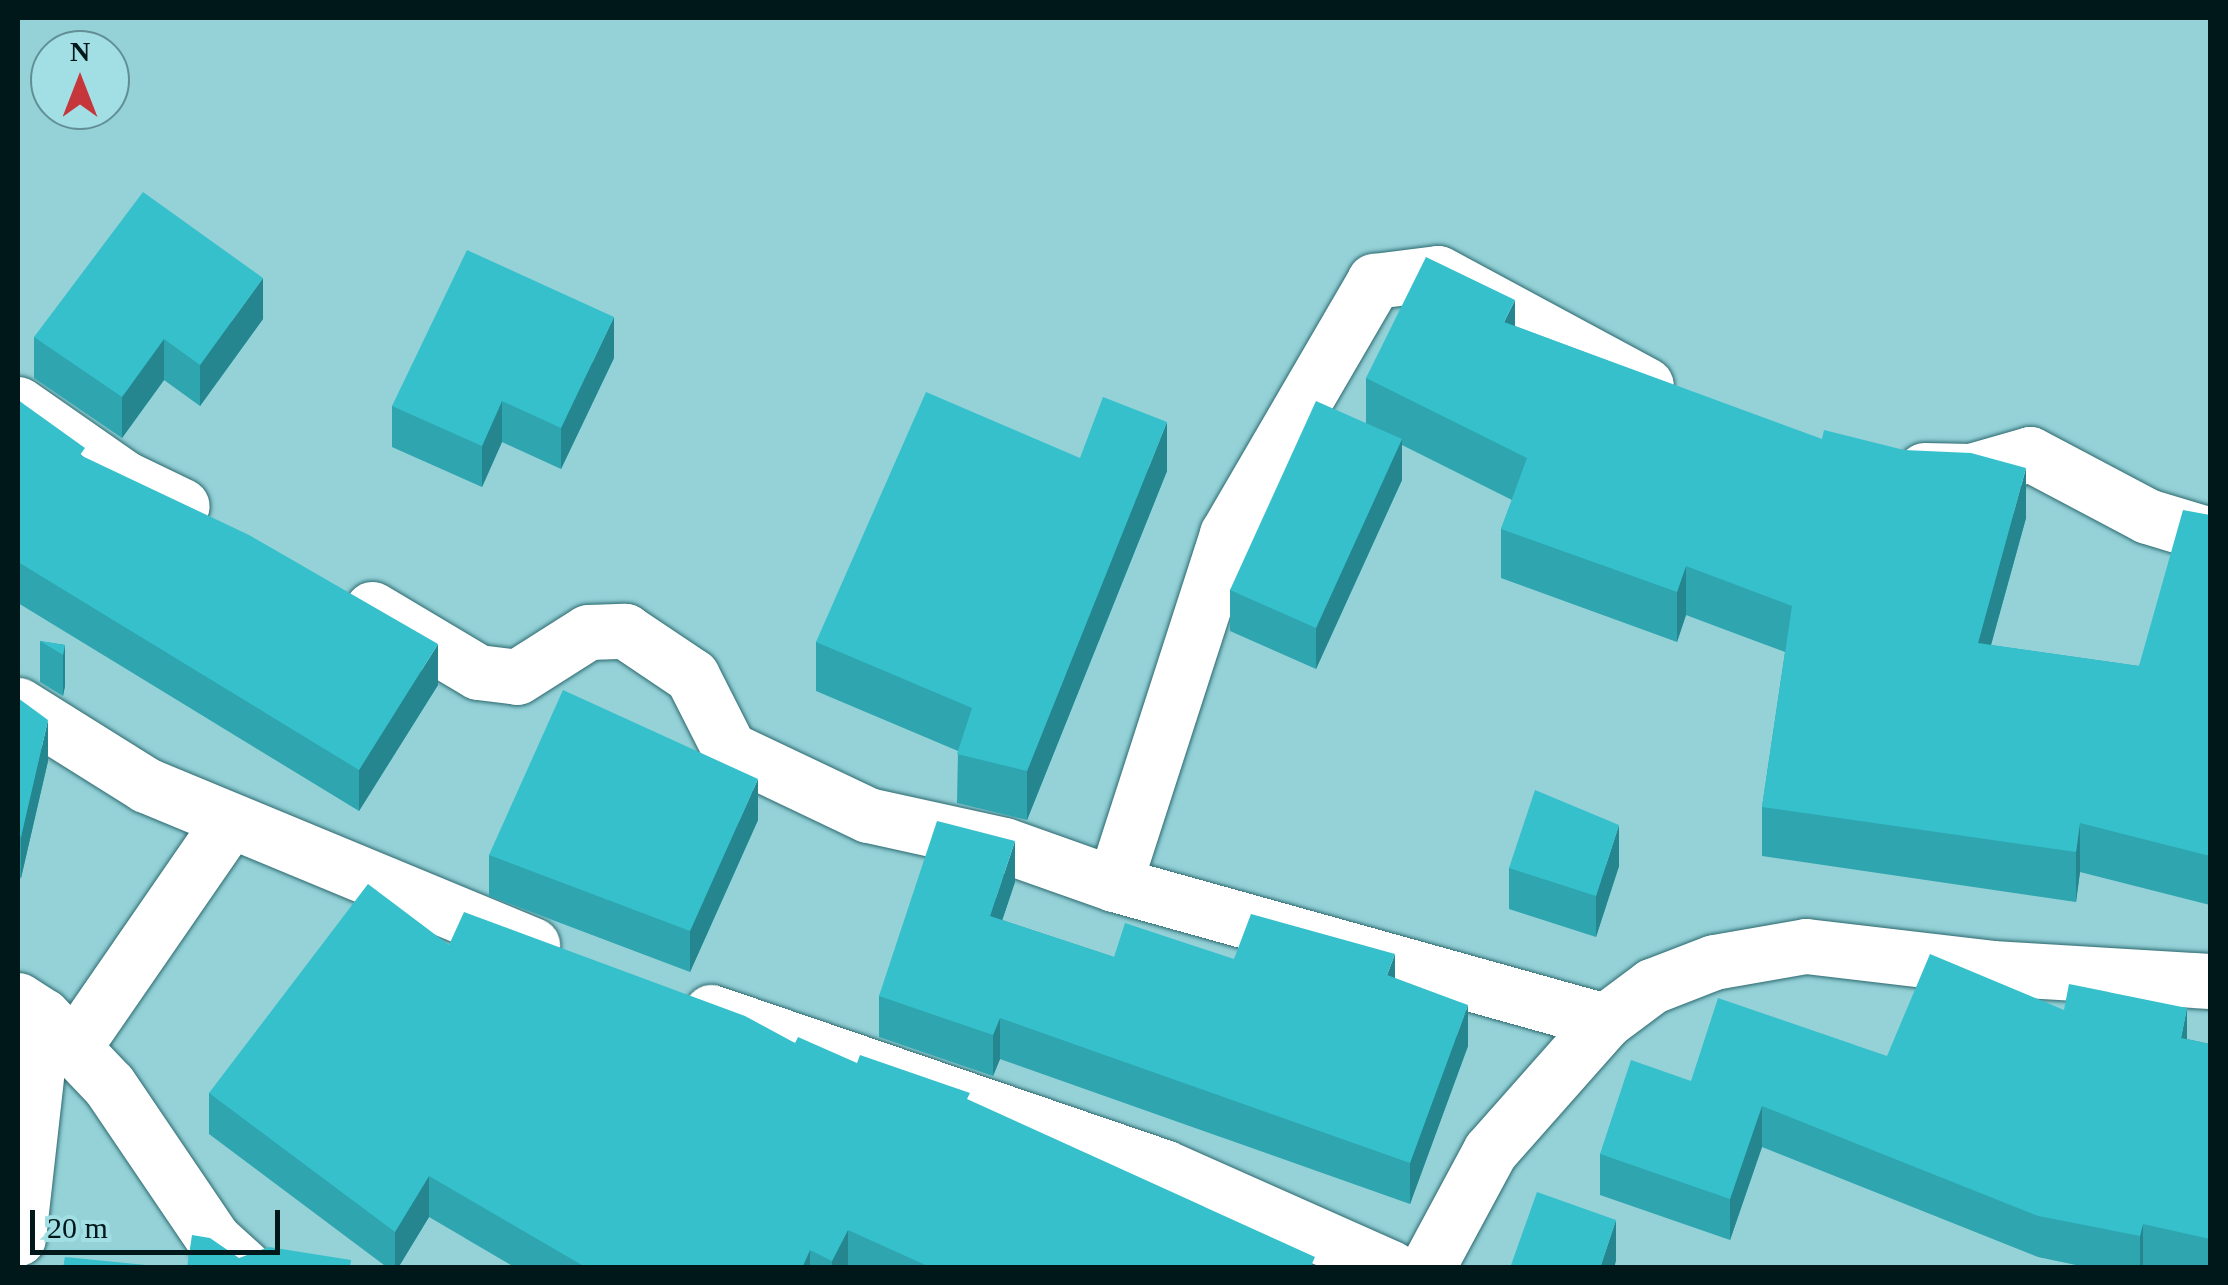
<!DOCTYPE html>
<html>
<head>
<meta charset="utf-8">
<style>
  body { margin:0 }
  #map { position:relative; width:2228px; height:1285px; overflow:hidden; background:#94d2d8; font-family:Georgia,serif }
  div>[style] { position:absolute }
  .roads { filter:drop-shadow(0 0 2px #2c696f) drop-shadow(0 0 2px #2c696f) }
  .minor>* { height:55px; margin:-27.5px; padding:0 27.5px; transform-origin:27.5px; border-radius:27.5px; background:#fff }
  .wall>* { inset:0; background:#2ea5af }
  .shaded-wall>* { inset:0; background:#25868f }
  .building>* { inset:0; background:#35c0cc }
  span { translate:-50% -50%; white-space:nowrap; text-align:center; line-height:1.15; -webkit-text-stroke:9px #a1dfe5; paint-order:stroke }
  .frame { position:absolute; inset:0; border:20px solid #01181a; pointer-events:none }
  .north { position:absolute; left:30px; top:30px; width:100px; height:100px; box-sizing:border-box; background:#a1dfe5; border:2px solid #618f94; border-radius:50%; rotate:0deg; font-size:28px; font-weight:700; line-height:40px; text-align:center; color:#01181a }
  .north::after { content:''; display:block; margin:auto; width:35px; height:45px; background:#c6373b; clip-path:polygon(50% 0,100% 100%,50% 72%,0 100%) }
  .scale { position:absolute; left:30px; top:1210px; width:250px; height:45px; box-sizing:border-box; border:5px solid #01181a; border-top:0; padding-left:12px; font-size:30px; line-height:35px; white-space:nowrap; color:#01181a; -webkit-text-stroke:8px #a1dfe5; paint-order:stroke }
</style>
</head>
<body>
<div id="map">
  <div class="roads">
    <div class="minor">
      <div style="left:18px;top:404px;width:129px;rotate:34.9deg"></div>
      <div style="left:124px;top:478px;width:64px;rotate:25.8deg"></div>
      <div style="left:1924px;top:470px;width:47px;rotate:1.2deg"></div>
      <div style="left:1971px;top:471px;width:61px;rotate:-16.1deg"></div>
      <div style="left:2030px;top:454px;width:132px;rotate:27.9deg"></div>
      <div style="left:2147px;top:516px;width:66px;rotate:16.8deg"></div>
      <div style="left:372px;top:609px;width:123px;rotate:30.7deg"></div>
      <div style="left:478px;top:672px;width:39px;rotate:7deg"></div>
      <div style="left:517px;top:677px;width:84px;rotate:-32.4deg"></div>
      <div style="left:588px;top:632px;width:37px;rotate:-2deg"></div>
      <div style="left:625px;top:631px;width:81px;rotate:33.9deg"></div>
      <div style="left:692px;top:676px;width:82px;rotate:63.1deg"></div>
      <div style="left:729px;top:749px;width:154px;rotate:25.4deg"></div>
      <div style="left:868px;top:815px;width:139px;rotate:12.4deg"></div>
      <div style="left:1004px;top:845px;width:117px;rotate:19.5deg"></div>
      <div style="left:1114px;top:884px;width:510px;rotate:15.59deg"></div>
      <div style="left:18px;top:705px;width:151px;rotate:32deg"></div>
      <div style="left:146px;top:785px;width:418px;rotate:22.5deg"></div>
      <div style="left:1114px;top:884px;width:368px;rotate:-72.1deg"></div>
      <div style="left:1227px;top:534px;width:293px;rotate:-59.8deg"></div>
      <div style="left:1374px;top:281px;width:64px;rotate:-7.1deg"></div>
      <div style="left:1438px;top:273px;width:236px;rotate:28.3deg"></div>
      <div style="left:18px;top:1000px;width:30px;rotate:33deg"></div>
      <div style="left:43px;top:1016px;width:95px;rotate:46.3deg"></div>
      <div style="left:109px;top:1085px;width:187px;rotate:55.9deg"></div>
      <div style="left:214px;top:1240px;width:42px;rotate:42.1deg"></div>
      <div style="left:711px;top:1012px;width:479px;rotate:18.9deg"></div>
      <div style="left:1164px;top:1167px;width:248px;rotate:24deg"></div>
      <div style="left:73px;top:1048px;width:275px;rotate:-55.4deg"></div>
      <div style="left:18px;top:1238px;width:223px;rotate:-83.6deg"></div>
      <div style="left:1427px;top:1268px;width:133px;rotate:-61.7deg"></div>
      <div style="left:1490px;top:1151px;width:174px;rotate:-48.5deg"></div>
      <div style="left:1605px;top:1021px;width:59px;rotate:-36.7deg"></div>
      <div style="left:1652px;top:986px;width:66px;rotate:-21.2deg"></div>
      <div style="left:1714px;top:962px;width:93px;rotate:-9.9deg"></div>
      <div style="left:1806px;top:946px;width:187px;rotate:6.7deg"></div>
      <div style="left:1992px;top:968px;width:218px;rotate:3.4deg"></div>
    </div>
  </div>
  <div class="wall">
    <div style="clip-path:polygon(263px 319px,200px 406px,164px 380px,122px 438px,34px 378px,34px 337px)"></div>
    <div style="clip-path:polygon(1515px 326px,2026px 518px,1991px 645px,2139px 666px,2210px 515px,2210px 905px,2080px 872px,2076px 902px,1762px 856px,1762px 807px,1785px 652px,1686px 615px,1677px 642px,1501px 578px,1501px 529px,1512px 500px,1402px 445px,1402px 480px,1316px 669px,1230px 631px,1230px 590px,1366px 424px,1366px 378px)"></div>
    <div style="clip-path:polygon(614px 358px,561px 469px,502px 442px,482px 487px,392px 447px,392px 406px)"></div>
    <div style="clip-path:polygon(18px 400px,85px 458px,438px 685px,359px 811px,18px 603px)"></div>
    <div style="clip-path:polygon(1080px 458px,1167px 471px,1027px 820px,957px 803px,958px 751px,816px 691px,816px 642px)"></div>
    <div style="clip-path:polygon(40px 641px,65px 645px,65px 686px,63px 696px,40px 682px)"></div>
    <div style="clip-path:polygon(18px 698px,48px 761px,21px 878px,18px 877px)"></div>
    <div style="clip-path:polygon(758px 820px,690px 972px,489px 896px,489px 855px)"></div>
    <div style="clip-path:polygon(1619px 866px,1596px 937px,1509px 909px,1509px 868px)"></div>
    <div style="clip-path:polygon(1015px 882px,1002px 920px,1114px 957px,1234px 959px,1395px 978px,1468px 1046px,1410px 1204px,1000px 1059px,993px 1076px,879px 1037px,879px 996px)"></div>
    <div style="clip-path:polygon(449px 945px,795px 1043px,970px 1101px,1315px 1268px,516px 1268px,429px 1217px,398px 1268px,388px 1268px,209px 1134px,209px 1093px)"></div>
    <div style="clip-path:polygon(2187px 1039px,2210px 1044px,2210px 1268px,2153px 1268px,2143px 1265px,2142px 1268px,2090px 1268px,2038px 1257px,1762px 1147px,1730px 1240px,1600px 1195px,1600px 1154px,1691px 1081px,1887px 1056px)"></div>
  </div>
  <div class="shaded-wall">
    <div style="clip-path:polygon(263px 278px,263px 319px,200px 406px,200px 365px)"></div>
    <div style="clip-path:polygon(1515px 300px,1515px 350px,1504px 322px)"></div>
    <div style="clip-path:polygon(614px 317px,614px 358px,561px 469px,561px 428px)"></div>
    <div style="clip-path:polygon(164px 339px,164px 380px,122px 438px,122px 397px)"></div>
    <div style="clip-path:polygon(502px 401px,502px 442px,482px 487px,482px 446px)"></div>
    <div style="clip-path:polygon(1167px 422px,1167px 471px,1027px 820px,1027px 771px)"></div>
    <div style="clip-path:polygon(1402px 439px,1402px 480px,1316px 669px,1316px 628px)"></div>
    <div style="clip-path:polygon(2026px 468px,2026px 518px,1978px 692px,1978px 643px)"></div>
    <div style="clip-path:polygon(1686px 566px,1686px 615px,1677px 642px,1677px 592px)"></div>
    <div style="clip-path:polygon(438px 644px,438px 685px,359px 811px,359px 770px)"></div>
    <div style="clip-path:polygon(65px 645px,65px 686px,63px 696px,63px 655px)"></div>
    <div style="clip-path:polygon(48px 720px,48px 761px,21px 878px,21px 837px)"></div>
    <div style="clip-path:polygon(758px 779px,758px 820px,690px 972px,690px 931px)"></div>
    <div style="clip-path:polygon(2080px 823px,2080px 872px,2076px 902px,2076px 852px)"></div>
    <div style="clip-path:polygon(1619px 825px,1619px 866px,1596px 937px,1596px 896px)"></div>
    <div style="clip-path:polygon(1015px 841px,1015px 882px,990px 957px,990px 916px)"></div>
    <div style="clip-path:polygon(1395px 954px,1395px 995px,1387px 975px)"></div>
    <div style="clip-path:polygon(1468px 1005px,1468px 1046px,1410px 1204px,1410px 1163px)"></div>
    <div style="clip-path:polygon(2187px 1008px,2187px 1049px,2181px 1038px)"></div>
    <div style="clip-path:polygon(1000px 1018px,1000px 1059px,993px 1076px,993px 1035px)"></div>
    <div style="clip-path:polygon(1762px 1106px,1762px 1147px,1730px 1240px,1730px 1199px)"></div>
    <div style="clip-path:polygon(429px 1176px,429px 1217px,398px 1268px,395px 1268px,395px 1232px)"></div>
    <div style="clip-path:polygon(1616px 1220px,1616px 1261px,1614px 1268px,1600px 1268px)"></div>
    <div style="clip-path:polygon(2143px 1224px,2143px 1265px,2142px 1268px,2140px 1268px,2140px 1236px)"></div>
    <div style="clip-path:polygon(848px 1230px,848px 1268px,832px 1268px,832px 1261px)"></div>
    <div style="clip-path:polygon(810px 1250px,810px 1268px,802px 1268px)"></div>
  </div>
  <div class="building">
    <div style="clip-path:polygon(143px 192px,263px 278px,200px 365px,164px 339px,122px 397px,34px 337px)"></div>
    <div style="clip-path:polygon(467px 250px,614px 317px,561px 428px,502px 401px,482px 446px,392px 406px)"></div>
    <div style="clip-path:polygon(1426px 257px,1515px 300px,1504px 322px,1822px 439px,1824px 430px,1904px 450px,1971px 453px,2026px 468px,1978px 643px,2139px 666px,2183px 510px,2210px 515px,2210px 856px,2080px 823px,2076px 852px,1762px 807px,1792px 606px,1686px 566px,1677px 592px,1501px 529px,1527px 458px,1366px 378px)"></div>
    <div style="clip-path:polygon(926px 392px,1080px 458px,1103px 397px,1167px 422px,1027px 771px,957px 754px,972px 708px,816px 642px)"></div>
    <div style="clip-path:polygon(18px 400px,85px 448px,80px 455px,249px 535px,438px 644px,359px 770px,18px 562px)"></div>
    <div style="clip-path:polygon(1316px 401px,1402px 439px,1316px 628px,1230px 590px)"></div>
    <div style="clip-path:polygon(40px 641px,65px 645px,63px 655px)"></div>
    <div style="clip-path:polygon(563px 690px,758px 779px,690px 931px,489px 855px)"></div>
    <div style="clip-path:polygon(18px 698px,48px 720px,21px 837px,18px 836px)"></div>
    <div style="clip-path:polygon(1535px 790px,1619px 825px,1596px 896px,1509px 868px)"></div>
    <div style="clip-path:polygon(937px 821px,1015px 841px,990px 916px,1114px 957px,1125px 923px,1234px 959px,1251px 914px,1395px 954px,1387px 975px,1468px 1005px,1410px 1163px,1000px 1018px,993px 1035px,879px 996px)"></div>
    <div style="clip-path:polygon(368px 884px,449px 945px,464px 912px,745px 1016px,795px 1043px,798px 1037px,857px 1063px,860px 1055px,970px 1093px,967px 1099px,1315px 1257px,1310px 1268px,932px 1268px,848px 1230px,832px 1261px,810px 1250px,802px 1268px,587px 1268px,429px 1176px,395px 1232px,209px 1093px)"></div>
    <div style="clip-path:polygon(1930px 954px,2064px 1010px,2069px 984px,2187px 1008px,2181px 1038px,2210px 1044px,2210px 1239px,2143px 1224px,2140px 1236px,2038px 1216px,1762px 1106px,1730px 1199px,1600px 1154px,1631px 1060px,1691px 1081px,1718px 998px,1887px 1056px)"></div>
    <div style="clip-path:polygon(1537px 1192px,1616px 1220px,1600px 1268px,1510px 1268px)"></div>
    <div style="clip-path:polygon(192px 1235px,210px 1238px,239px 1258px,269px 1247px,351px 1260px,350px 1268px,187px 1268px)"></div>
    <div style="clip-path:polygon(65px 1257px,176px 1268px,63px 1268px)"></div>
  </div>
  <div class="frame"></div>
  <div class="north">N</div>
  <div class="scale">20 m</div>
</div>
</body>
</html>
